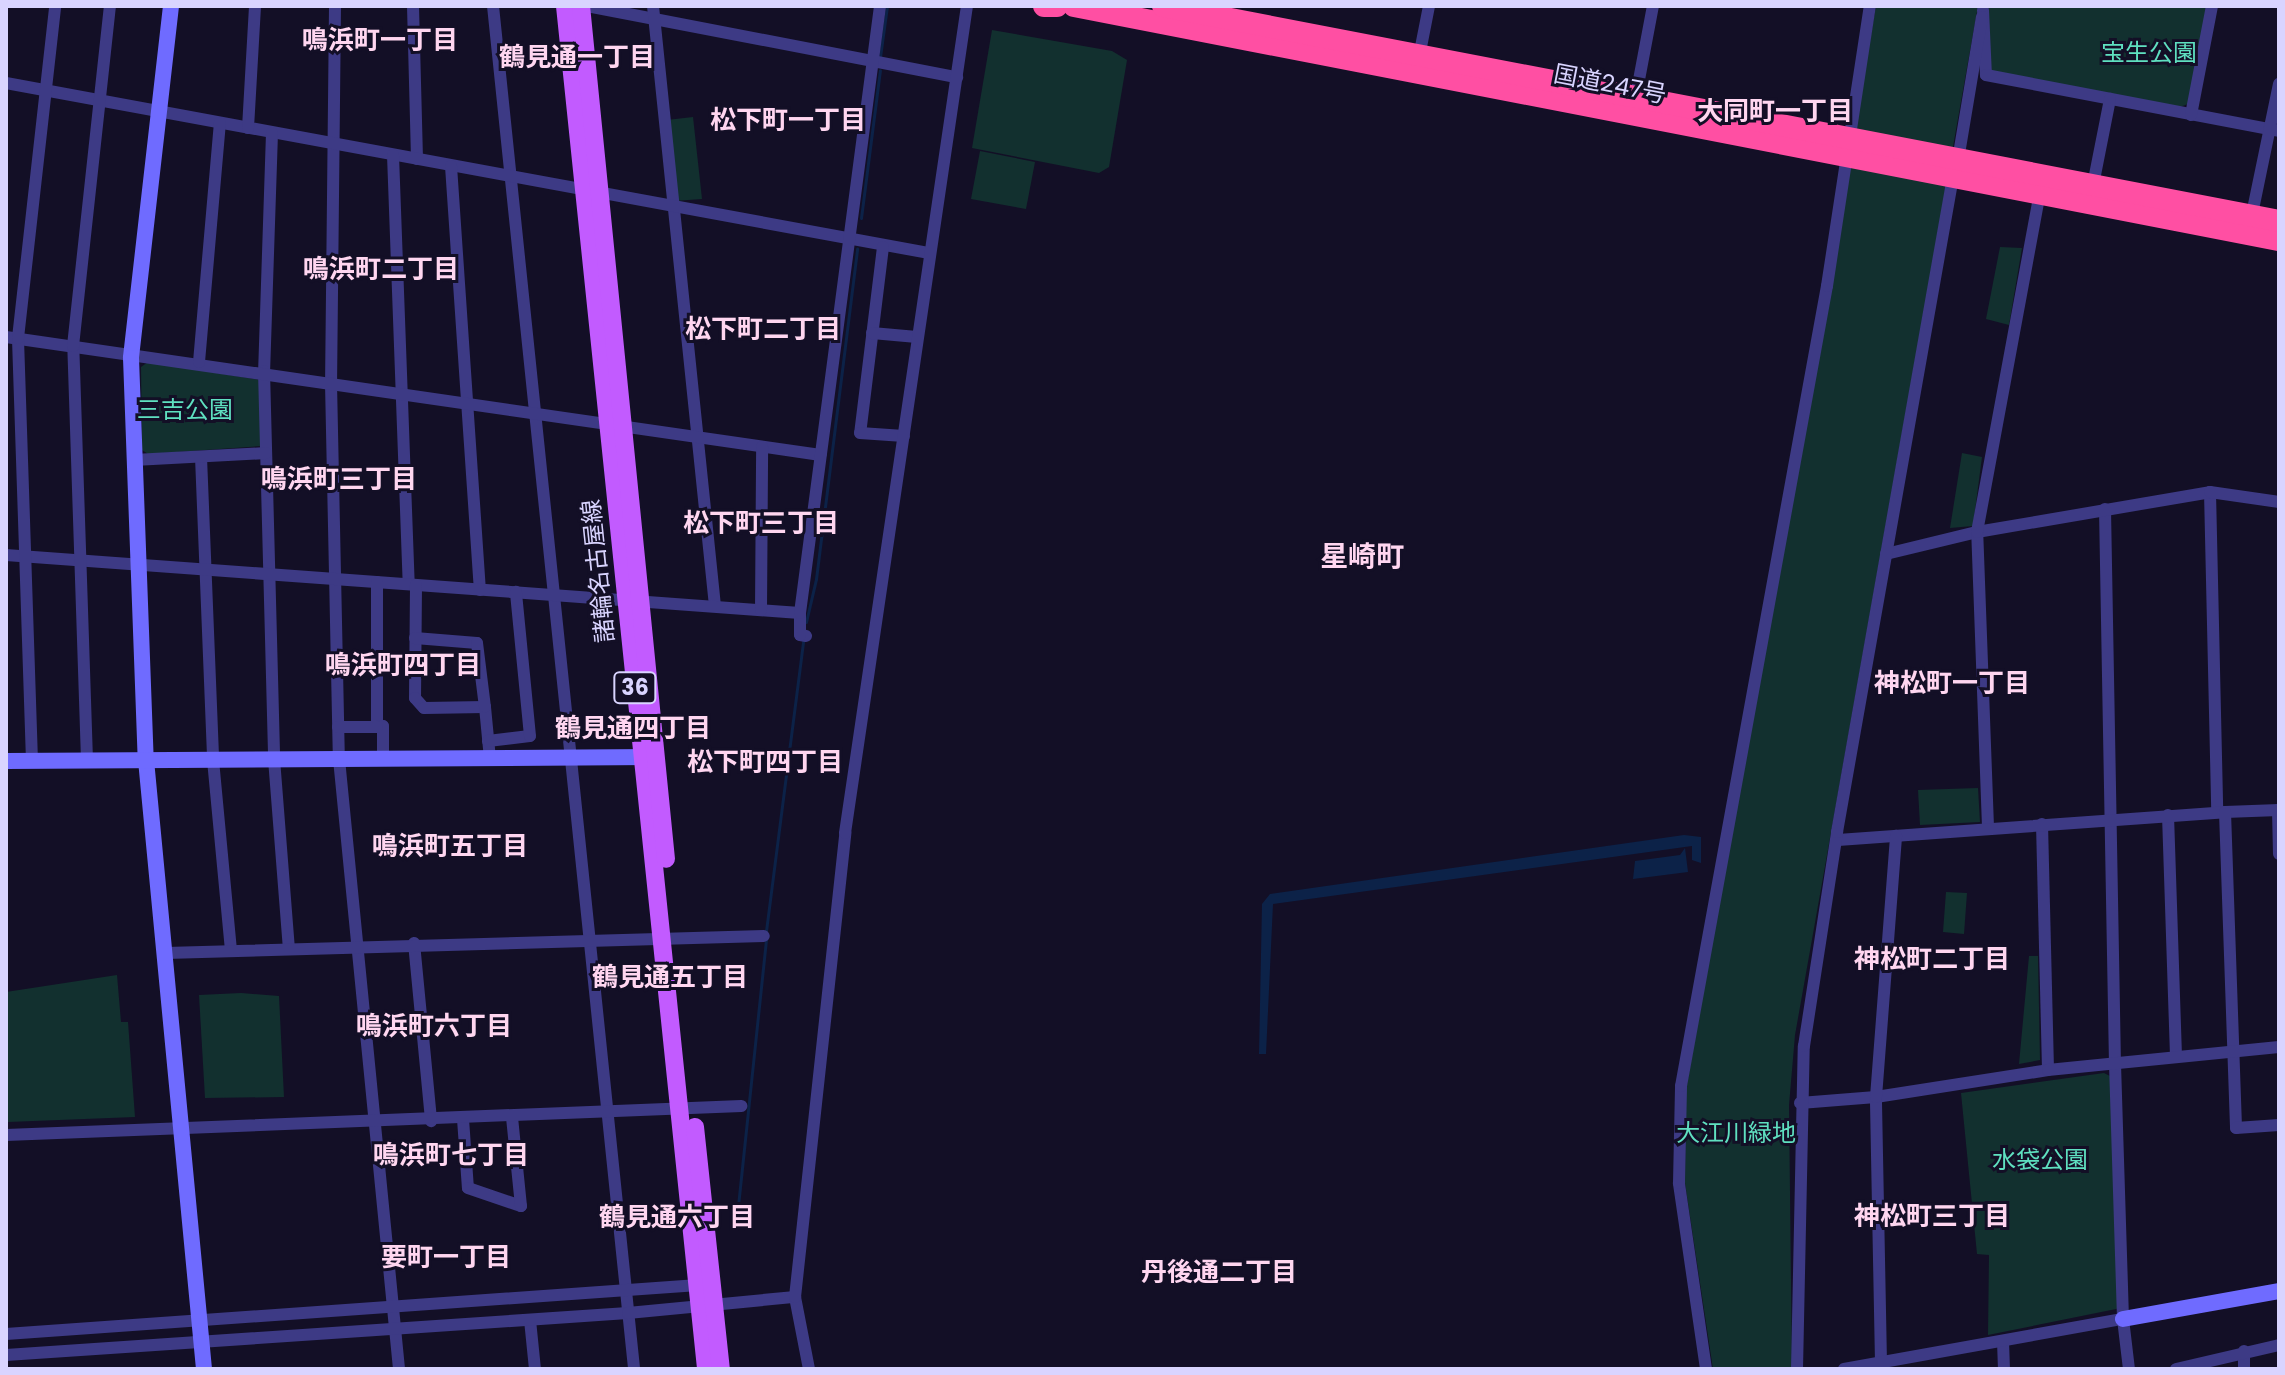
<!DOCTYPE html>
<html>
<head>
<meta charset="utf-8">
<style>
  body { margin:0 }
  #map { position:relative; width:2285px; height:1375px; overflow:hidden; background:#130f26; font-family:Poppins,"Noto Sans JP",sans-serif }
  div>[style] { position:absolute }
  .green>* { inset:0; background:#12302f }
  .water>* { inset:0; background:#0c2248 }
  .stream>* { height:3px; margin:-1.5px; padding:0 1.5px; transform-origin:1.5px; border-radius:1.5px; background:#0c2248 }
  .street>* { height:12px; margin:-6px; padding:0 6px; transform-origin:6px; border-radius:6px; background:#3d3a85 }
  .secondary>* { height:16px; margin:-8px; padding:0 8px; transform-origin:8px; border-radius:8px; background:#6f6bff }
  .primary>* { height:18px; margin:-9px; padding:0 9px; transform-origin:9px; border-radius:9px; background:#c25bff }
  .highway>* { height:22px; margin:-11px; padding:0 11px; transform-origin:11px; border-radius:11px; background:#ff4fa3 }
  span { translate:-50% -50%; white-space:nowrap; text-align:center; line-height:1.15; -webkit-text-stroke:6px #130f26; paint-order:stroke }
  .shield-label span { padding:2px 6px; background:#130f26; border:2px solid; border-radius:6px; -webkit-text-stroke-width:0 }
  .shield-label { font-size:22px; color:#d9d4ff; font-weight:700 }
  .park-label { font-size:24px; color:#5fe0c0 }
  .street-label { font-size:24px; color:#d9d4ff }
  .neighbourhood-label { font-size:26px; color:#ffd6f0; font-weight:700 }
  .quarter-label { font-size:28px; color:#ffd6f0; font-weight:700 }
  .frame { position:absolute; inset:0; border:8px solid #d9d4ff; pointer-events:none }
</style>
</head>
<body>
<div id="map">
  <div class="green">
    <div style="clip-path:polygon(1876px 6px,1978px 6px,1795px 1035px,1789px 1105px,1792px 1369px,1713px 1369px,1685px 1183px,1686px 1090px)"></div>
    <div style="clip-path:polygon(1988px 6px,2207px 6px,2188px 104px,2180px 107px,1989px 71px)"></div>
    <div style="clip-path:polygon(992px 30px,1112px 51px,1127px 60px,1109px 167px,1099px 173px,972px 148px)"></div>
    <div style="clip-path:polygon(693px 117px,702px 199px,674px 201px,667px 120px)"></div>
    <div style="clip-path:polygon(980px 151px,1035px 162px,1026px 209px,971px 199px)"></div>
    <div style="clip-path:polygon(2000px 247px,2022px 248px,2009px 325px,1986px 319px)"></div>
    <div style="clip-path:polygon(148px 362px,260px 380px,262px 446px,148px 454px,142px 450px,141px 367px)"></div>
    <div style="clip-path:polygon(1962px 453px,1982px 457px,1973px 526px,1950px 528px)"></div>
    <div style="clip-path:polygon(1978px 788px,1980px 822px,1920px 825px,1918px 790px)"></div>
    <div style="clip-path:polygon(1946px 892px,1967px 893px,1964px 934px,1943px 932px)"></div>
    <div style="clip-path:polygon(2029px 956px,2038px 956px,2040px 1060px,2019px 1064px)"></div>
    <div style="clip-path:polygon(117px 975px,121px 1022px,128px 1022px,135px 1117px,8px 1122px,6px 992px)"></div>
    <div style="clip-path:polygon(241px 993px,279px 996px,284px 1097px,205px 1098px,199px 995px)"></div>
    <div style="clip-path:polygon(2104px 1073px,2110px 1076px,2121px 1308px,1988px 1335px,1989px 1255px,1977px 1254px,1961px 1093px)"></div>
  </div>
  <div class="water">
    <div style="clip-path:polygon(1684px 835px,1701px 837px,1701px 863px,1692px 860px,1692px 846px,1273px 904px,1266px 1054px,1259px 1054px,1262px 904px,1270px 894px)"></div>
    <div style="clip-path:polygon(1685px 848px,1688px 872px,1633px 879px,1635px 861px,1680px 855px)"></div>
  </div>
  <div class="stream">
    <div style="left:880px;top:57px;width:51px;rotate:-82.2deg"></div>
    <div style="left:861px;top:218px;width:149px;rotate:-82.7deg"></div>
    <div style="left:806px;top:622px;width:44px;rotate:-76.9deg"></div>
    <div style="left:816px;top:579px;width:333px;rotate:-82.9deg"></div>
    <div style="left:766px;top:931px;width:292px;rotate:-82.7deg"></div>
    <div style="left:736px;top:1225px;width:288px;rotate:-84deg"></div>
  </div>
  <div class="street">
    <div style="left:335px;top:6px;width:377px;rotate:90.6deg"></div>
    <div style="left:331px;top:383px;width:376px;rotate:88.8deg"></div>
    <div style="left:339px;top:759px;width:613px;rotate:84.38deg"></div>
    <div style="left:413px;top:6px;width:153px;rotate:88.5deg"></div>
    <div style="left:493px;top:6px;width:1370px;rotate:84.09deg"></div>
    <div style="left:587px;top:6px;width:377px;rotate:10.9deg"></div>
    <div style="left:653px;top:6px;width:603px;rotate:84.1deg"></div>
    <div style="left:1983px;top:10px;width:65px;rotate:87.4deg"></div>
    <div style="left:1986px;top:75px;width:298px;rotate:10.8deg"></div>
    <div style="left:1419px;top:57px;width:52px;rotate:-78.9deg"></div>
    <div style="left:6px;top:83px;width:939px;rotate:10.44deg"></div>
    <div style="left:1635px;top:101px;width:97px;rotate:-79.3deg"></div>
    <div style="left:2191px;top:115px;width:111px;rotate:-79.1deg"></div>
    <div style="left:248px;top:128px;width:122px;rotate:-86.7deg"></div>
    <div style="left:272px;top:133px;width:238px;rotate:91.9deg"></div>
    <div style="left:264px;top:371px;width:388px;rotate:88.5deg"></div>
    <div style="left:274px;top:759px;width:190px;rotate:85.5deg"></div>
    <div style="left:393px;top:155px;width:429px;rotate:87.9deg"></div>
    <div style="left:1958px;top:160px;width:145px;rotate:-80.5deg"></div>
    <div style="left:451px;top:166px;width:425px;rotate:86.1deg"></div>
    <div style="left:2093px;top:185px;width:88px;rotate:-78.8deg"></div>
    <div style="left:2251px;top:219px;width:138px;rotate:-78.3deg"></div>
    <div style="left:883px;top:247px;width:187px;rotate:97deg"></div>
    <div style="left:860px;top:433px;width:44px;rotate:3.9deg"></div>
    <div style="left:872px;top:333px;width:45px;rotate:5.1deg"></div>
    <div style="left:6px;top:337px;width:823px;rotate:8.24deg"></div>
    <div style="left:199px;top:362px;width:240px;rotate:-85deg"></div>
    <div style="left:201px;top:457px;width:303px;rotate:87.7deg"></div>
    <div style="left:213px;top:760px;width:191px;rotate:84.6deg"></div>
    <div style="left:134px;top:460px;width:132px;rotate:-3deg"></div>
    <div style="left:2210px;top:492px;width:320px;rotate:88.7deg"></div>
    <div style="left:2105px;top:509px;width:555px;rotate:88.97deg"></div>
    <div style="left:2115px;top:1064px;width:255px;rotate:88.2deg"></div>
    <div style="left:2123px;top:1319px;width:50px;rotate:83.2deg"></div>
    <div style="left:1886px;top:554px;width:94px;rotate:-13.6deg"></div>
    <div style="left:1977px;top:532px;width:236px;rotate:-9.7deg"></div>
    <div style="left:2210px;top:492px;width:70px;rotate:8.2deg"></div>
    <div style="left:6px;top:555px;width:796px;rotate:4.18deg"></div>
    <div style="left:377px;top:582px;width:145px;rotate:90deg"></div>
    <div style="left:377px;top:727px;width:6px;rotate:-9deg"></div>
    <div style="left:383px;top:726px;width:33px;rotate:90deg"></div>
    <div style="left:416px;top:585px;width:113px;rotate:90.5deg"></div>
    <div style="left:415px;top:698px;width:13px;rotate:48deg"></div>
    <div style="left:424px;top:708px;width:61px;rotate:-0.9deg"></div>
    <div style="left:485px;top:707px;width:52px;rotate:84.5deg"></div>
    <div style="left:761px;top:610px;width:163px;rotate:-89.6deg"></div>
    <div style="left:806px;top:636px;width:6px;rotate:-171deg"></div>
    <div style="left:800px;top:635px;width:22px;rotate:-90deg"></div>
    <div style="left:800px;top:613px;width:612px;rotate:-82.49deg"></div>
    <div style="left:415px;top:638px;width:62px;rotate:4.6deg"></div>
    <div style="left:477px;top:643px;width:64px;rotate:82.9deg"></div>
    <div style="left:338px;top:727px;width:39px"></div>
    <div style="left:488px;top:741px;width:42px;rotate:-6.8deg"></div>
    <div style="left:530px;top:736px;width:145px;rotate:-95.6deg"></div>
    <div style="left:87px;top:760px;width:414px;rotate:-91.9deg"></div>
    <div style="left:73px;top:346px;width:342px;rotate:-83.8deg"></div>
    <div style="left:32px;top:761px;width:423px;rotate:-91.9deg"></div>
    <div style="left:18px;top:338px;width:334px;rotate:-83.6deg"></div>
    <div style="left:2278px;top:810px;width:44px;rotate:88.7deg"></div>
    <div style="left:2225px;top:812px;width:54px;rotate:-2.1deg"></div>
    <div style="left:2168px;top:815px;width:241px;rotate:88.1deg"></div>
    <div style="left:2042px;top:824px;width:246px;rotate:88.6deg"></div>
    <div style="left:1988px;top:827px;width:295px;rotate:-92.1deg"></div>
    <div style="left:1977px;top:532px;width:345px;rotate:-79.5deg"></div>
    <div style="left:1838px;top:840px;width:388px;rotate:-4.1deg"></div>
    <div style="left:2225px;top:812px;width:316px;rotate:88deg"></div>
    <div style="left:2236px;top:1128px;width:43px;rotate:-4deg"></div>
    <div style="left:414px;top:943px;width:179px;rotate:84.5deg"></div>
    <div style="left:166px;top:953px;width:598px;rotate:-1.63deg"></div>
    <div style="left:1800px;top:1103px;width:76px;rotate:-4.5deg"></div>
    <div style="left:1876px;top:1097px;width:174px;rotate:-8.9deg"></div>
    <div style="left:2048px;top:1070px;width:232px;rotate:-5.7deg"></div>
    <div style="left:463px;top:1119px;width:69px;rotate:85.9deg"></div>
    <div style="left:468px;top:1188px;width:56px;rotate:18.8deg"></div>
    <div style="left:521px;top:1206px;width:89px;rotate:-95.8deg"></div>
    <div style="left:6px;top:1135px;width:736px;rotate:-2.26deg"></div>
    <div style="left:530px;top:1320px;width:49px;rotate:84.2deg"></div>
    <div style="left:6px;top:1334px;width:694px;rotate:-4.05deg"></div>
    <div style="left:2003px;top:1341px;width:28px;rotate:88deg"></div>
    <div style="left:2244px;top:1351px;width:18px;rotate:90deg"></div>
    <div style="left:6px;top:1355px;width:623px;rotate:-3.86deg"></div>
    <div style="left:628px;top:1313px;width:168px;rotate:-5.5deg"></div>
    <div style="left:1881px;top:1363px;width:266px;rotate:-91.1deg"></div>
    <div style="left:1876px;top:1097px;width:262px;rotate:-85.6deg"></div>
    <div style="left:809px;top:1369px;width:73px;rotate:-101deg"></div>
    <div style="left:795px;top:1297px;width:467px;rotate:-83.8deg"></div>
    <div style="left:845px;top:833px;width:836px;rotate:-81.61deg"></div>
    <div style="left:1706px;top:1369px;width:188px;rotate:-98.3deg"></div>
    <div style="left:1679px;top:1183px;width:97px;rotate:-88.8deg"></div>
    <div style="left:1681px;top:1086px;width:813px;rotate:-79.66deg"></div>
    <div style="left:1827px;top:286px;width:283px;rotate:-81.3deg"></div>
    <div style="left:1797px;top:1369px;width:323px;rotate:-88.8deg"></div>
    <div style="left:1804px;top:1046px;width:217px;rotate:-81.2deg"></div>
    <div style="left:1837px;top:832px;width:665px;rotate:-79.96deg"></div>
    <div style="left:1844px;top:1369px;width:283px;rotate:-10.2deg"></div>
    <div style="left:2176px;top:1369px;width:106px;rotate:-13.1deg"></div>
  </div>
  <div class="secondary">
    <div style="left:171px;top:6px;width:354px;rotate:96.5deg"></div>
    <div style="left:131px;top:358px;width:402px;rotate:87.9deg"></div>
    <div style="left:146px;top:760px;width:612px;rotate:84.56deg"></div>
    <div style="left:6px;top:761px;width:646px;rotate:-0.35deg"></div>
    <div style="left:2123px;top:1319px;width:158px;rotate:-10.2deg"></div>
  </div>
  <div class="primary">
    <div style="left:565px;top:6px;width:1370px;rotate:84.09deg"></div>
    <div style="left:581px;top:6px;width:857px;rotate:84.31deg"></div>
    <div style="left:695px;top:1127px;width:243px;rotate:83.9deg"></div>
  </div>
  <div class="highway">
    <div style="left:1044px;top:6px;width:13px"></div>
    <div style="left:1074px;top:6px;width:1228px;rotate:10.99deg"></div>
    <div style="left:1163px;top:6px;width:1137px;rotate:10.9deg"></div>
  </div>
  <div class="shield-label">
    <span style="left:635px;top:688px">36</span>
  </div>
  <div class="park-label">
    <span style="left:2149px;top:53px">宝生公園</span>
    <span style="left:185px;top:410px">三吉公園</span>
    <span style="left:1736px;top:1133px">大江川緑地</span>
    <span style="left:2040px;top:1160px">水袋公園</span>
  </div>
  <div class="street-label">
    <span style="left:1610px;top:84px;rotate:11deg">国道247号</span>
    <span style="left:598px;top:571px;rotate:-96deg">諸輪名古屋線</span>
  </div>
  <div class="neighbourhood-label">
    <span style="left:380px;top:41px">鳴浜町一丁目</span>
    <span style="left:577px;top:58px">鶴見通一丁目</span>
    <span style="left:1775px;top:112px">大同町一丁目</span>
    <span style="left:788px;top:121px">松下町一丁目</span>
    <span style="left:381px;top:270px">鳴浜町二丁目</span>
    <span style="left:763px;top:330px">松下町二丁目</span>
    <span style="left:339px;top:480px">鳴浜町三丁目</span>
    <span style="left:761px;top:524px">松下町三丁目</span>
    <span style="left:403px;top:666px">鳴浜町四丁目</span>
    <span style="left:1952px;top:684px">神松町一丁目</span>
    <span style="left:633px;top:729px">鶴見通四丁目</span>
    <span style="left:765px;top:763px">松下町四丁目</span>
    <span style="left:450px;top:847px">鳴浜町五丁目</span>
    <span style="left:1932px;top:960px">神松町二丁目</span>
    <span style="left:670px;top:978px">鶴見通五丁目</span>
    <span style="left:434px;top:1027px">鳴浜町六丁目</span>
    <span style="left:451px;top:1156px">鳴浜町七丁目</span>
    <span style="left:1932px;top:1217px">神松町三丁目</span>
    <span style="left:677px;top:1218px">鶴見通六丁目</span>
    <span style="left:446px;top:1258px">要町一丁目</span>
    <span style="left:1219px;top:1273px">丹後通二丁目</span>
  </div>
  <div class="quarter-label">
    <span style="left:1362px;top:557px">星崎町</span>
  </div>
  <div class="frame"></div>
</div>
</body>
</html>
